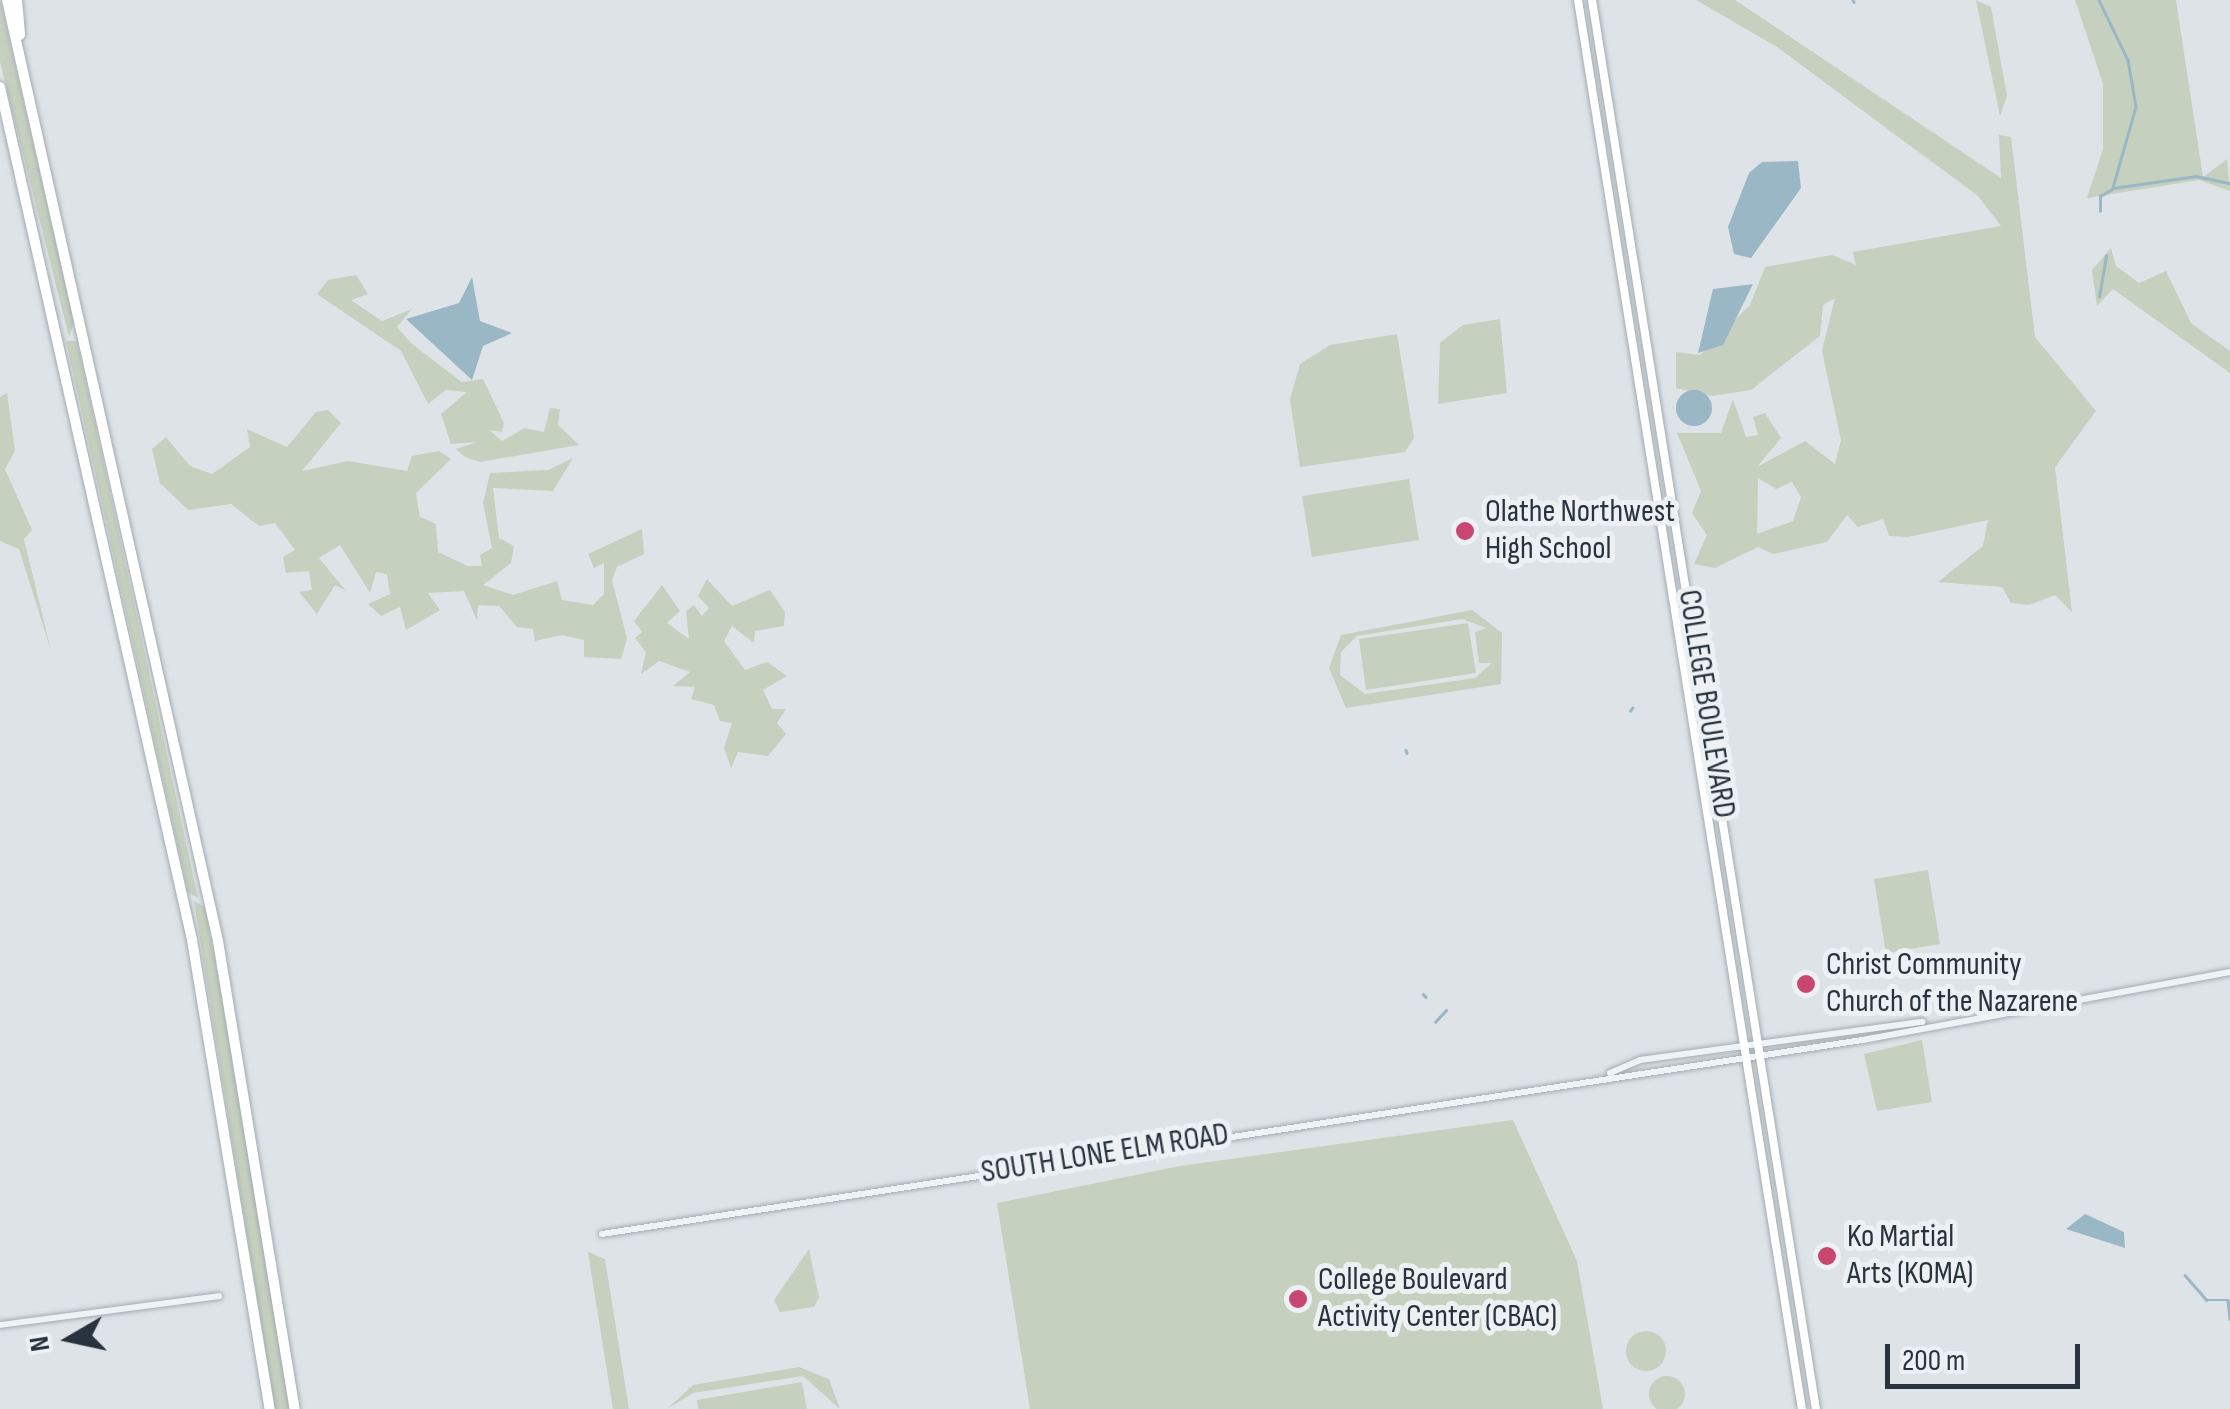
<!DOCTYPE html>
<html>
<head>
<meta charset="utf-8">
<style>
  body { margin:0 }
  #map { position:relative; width:2230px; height:1409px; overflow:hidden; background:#dee3e7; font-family:"Sofia Sans Condensed",sans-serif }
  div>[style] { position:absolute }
  .green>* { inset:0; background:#c6d0bf }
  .round { border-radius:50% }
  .water>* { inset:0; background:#9ab7c5 }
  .stream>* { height:2.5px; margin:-1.25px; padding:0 1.25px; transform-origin:1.25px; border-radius:1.25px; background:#9ab7c5 }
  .roads { filter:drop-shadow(0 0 2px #a4abb1) drop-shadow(0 0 2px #a4abb1) }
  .tertiary>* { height:6px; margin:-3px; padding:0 3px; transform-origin:3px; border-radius:3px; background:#f0f3f5 }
  .secondary>* { height:8px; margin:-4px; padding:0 4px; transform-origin:4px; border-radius:4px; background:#fff }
  .motorway>* { height:10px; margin:-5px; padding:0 5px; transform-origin:5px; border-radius:5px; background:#fff }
  .dots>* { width:28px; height:28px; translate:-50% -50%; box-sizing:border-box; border:5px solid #edf1f4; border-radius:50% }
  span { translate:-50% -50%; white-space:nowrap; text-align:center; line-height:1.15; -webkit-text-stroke:10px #edf1f4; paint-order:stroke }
  .poi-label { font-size:32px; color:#28333d }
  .left { translate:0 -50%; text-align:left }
  .street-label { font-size:32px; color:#28333d }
  .north { position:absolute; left:20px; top:1289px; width:100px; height:100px; -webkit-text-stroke:8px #edf1f4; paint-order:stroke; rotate:261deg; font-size:28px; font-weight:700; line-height:40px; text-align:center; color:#28333d }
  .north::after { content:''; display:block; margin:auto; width:35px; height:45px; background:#28333d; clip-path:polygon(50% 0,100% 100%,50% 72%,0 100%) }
  .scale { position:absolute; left:1885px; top:1344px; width:195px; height:45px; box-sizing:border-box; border:5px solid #28333d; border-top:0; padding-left:12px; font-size:30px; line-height:35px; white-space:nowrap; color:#28333d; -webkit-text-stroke:8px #edf1f4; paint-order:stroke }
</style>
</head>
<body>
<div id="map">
  <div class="green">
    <div style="clip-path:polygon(0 0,74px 323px,69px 337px,0 62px)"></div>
    <div style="clip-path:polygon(evenodd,1696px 0,1735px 0,2001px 178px,1999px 135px,2011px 137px,2035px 337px,2096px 411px,2055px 467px,2072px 612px,2055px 595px,2029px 605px,2011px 603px,2002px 587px,1938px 582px,1983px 546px,1988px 520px,1908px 537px,1889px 536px,1883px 519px,1858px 527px,1847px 515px,1827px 542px,1773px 554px,1758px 547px,1715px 568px,1694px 564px,1707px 535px,1692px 513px,1701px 491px,1677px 433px,1721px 433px,1733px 399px,1746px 437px,1758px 435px,1753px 417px,1765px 413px,1781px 438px,1757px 467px,1805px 441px,1835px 464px,1841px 440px,1822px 351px,1835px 298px,1823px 305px,1820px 336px,1751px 390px,1712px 396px,1676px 388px,1676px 352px,1700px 355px,1750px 305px,1765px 267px,1832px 255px,1856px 265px,1853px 252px,2001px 226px,1978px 196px,1777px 47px,1696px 0,1758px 478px,1776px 489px,1792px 482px,1801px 497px,1793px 521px,1757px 534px,1758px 478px)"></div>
    <div style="clip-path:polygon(1976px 0,1991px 7px,2007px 96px,2000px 116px)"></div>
    <div style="clip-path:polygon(2075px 0,2176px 0,2203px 177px,2227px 159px,2230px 191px,2199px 180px,2087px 198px,2103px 149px,2103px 84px)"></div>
    <div style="clip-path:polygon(2111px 248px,2116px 266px,2139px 283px,2166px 271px,2191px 323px,2230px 351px,2230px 373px,2113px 289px,2097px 306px,2092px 270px)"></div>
    <div style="clip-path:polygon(356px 275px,368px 294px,351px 300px,382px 321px,412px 309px,397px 327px,412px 344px,462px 382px,483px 379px,504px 423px,502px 432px,489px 430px,502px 441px,525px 428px,544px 432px,550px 408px,560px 409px,558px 425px,579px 445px,480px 462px,465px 457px,456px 449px,477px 442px,451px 444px,441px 414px,467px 392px,446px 390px,428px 404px,401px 351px,317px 294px,328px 280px)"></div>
    <div style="clip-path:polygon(1500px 319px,1507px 393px,1438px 404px,1440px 343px,1463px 325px)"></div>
    <div style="clip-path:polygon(1397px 334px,1414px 438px,1405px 452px,1300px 467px,1290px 399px,1300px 364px,1330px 345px)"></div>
    <div style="clip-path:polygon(66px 341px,77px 341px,198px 898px,188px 892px)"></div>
    <div style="clip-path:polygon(7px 393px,15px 451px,5px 469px,32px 530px,24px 539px,51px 651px,19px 549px,0 541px,0 397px)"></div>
    <div style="clip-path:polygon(328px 410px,341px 423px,302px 471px,348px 461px,407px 471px,412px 456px,439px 451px,451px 459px,416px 493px,420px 517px,436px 524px,438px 552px,468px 566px,482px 566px,480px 555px,492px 548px,483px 503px,490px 473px,548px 470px,573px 458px,553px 491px,493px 488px,499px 538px,514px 546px,511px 563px,483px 585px,513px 595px,557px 581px,562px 600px,593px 605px,604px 594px,604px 563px,594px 568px,588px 554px,642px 529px,644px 554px,617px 567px,612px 580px,627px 638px,621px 659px,584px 657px,584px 640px,562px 635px,535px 641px,533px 629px,517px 627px,499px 606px,478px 605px,477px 621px,464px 591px,428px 593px,440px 610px,406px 630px,400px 607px,381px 616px,368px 604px,390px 594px,387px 574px,376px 572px,370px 593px,340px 545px,319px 558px,346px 591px,335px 585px,317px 614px,299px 592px,312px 590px,309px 571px,286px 573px,283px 557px,295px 550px,275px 523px,259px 526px,231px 504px,188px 510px,160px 483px,152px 449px,166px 437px,190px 466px,212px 474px,250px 447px,247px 429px,287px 447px,316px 412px)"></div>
    <div style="clip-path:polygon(1409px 479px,1419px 540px,1312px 557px,1302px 496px)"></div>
    <div style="clip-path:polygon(707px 579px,732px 606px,770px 590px,785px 612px,784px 626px,755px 631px,754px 643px,732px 626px,724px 641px,745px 670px,767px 662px,787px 676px,763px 690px,772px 709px,786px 709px,777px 723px,786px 734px,768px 756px,738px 752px,731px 768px,724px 748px,732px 723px,720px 721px,714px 705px,691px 699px,695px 687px,673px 686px,690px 672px,659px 661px,641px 674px,646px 652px,635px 638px,642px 632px,634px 621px,662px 585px,680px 611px,667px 623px,689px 639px,686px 611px,694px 605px,702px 616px,709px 608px,698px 596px)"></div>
    <div style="clip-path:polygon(evenodd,1472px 610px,1502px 633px,1501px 684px,1346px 708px,1329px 668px,1341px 635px,1472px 610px,1462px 619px,1486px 628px,1475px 632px,1479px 663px,1492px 663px,1475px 678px,1365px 694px,1340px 675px,1341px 652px,1357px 636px,1462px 619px)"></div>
    <div style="clip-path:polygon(1468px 623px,1476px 673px,1366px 690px,1359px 639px)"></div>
    <div style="clip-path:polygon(1928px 870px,1940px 944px,1886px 953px,1874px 879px)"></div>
    <div style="clip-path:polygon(194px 901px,205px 907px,235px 1066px,289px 1409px,275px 1409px)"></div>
    <div style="clip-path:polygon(1922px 1040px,1932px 1102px,1877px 1111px,1864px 1054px)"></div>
    <div style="clip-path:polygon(1513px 1120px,1577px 1261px,1603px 1409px,1030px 1409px,997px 1203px,1180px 1166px)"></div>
    <div style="clip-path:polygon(809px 1249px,819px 1297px,814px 1307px,780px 1312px,774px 1300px)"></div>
    <div style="clip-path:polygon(588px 1252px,605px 1259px,629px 1409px,613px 1409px)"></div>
    <div class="round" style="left:1626px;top:1331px;width:40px;height:40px"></div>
    <div style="clip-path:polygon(799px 1367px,829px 1379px,840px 1409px,803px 1376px,693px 1393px,667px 1409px,693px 1385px)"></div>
    <div class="round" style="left:1649px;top:1376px;width:36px;height:36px"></div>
    <div style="clip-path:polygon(802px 1382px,807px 1409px,698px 1409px,697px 1400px)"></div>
  </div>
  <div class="water">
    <div style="clip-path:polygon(1798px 161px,1801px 188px,1751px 258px,1734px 254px,1728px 227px,1749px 173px,1762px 162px)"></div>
    <div style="clip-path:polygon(472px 277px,480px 321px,512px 333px,483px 346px,472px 380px,406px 319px,459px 303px)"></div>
    <div style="clip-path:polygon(1753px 284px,1723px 345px,1698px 353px,1713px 289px)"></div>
    <div class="round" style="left:1676px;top:390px;width:36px;height:36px"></div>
    <div style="clip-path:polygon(2085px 1214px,2124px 1232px,2125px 1248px,2066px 1229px)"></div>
  </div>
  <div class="stream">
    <div style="left:1853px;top:0;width:2px;rotate:63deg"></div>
    <div style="left:2099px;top:0;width:67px;rotate:64.2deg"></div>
    <div style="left:2128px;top:60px;width:48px;rotate:80.3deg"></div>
    <div style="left:2136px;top:107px;width:84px;rotate:105.9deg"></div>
    <div style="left:2113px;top:188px;width:84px;rotate:-8.2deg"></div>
    <div style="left:2196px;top:176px;width:35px;rotate:12deg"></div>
    <div style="left:2100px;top:211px;width:15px;rotate:-90deg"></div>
    <div style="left:2100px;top:196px;width:13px;rotate:-29deg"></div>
    <div style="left:2099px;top:297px;width:42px;rotate:-80.3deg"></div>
    <div style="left:1630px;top:711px;width:4px;rotate:-56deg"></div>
    <div style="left:1406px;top:750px;width:3px;rotate:72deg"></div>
    <div style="left:1423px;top:994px;width:4px;rotate:45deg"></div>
    <div style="left:1435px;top:1022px;width:16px;rotate:-47deg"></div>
    <div style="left:2185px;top:1275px;width:33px;rotate:49deg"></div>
    <div style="left:2207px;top:1300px;width:21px"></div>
    <div style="left:2228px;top:1300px;width:19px;rotate:84deg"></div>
  </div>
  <div class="roads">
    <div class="tertiary">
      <div style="left:1610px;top:1073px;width:33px;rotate:-23deg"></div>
      <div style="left:1640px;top:1060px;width:285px;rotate:-7.7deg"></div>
      <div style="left:602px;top:1234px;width:1276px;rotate:-8.75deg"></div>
      <div style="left:1863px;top:1040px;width:373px;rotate:-10.5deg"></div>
      <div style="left:0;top:1325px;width:221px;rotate:-7.5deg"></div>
    </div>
    <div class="secondary">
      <div style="left:1578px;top:0;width:1427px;rotate:80.97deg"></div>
      <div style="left:1592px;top:0;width:1427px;rotate:80.97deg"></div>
    </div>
    <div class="motorway">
      <div style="left:7px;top:0;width:964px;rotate:77.36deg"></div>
      <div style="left:218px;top:941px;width:474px;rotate:80.7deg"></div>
      <div style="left:17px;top:0;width:35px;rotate:85deg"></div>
      <div style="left:0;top:87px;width:874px;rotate:77.31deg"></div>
      <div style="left:192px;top:940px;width:475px;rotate:80.6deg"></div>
    </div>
  </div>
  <div class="dots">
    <div style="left:1465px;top:531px;background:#c74771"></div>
    <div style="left:1806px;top:984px;background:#c74771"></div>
    <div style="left:1827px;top:1256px;background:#c74771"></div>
    <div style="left:1298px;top:1299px;background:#c74771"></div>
  </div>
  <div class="poi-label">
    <span class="left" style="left:1485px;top:531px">Olathe Northwest<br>High School</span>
    <span class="left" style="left:1826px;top:984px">Christ Community<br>Church of the Nazarene</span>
    <span class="left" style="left:1847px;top:1256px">Ko Martial<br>Arts (KOMA)</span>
    <span class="left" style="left:1318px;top:1299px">College Boulevard<br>Activity Center (CBAC)</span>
  </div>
  <div class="street-label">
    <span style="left:1706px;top:704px;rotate:81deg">COLLEGE BOULEVARD</span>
    <span style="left:1105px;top:1154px;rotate:-9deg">SOUTH LONE ELM ROAD</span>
  </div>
  <div class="north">N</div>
  <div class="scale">200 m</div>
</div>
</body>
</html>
